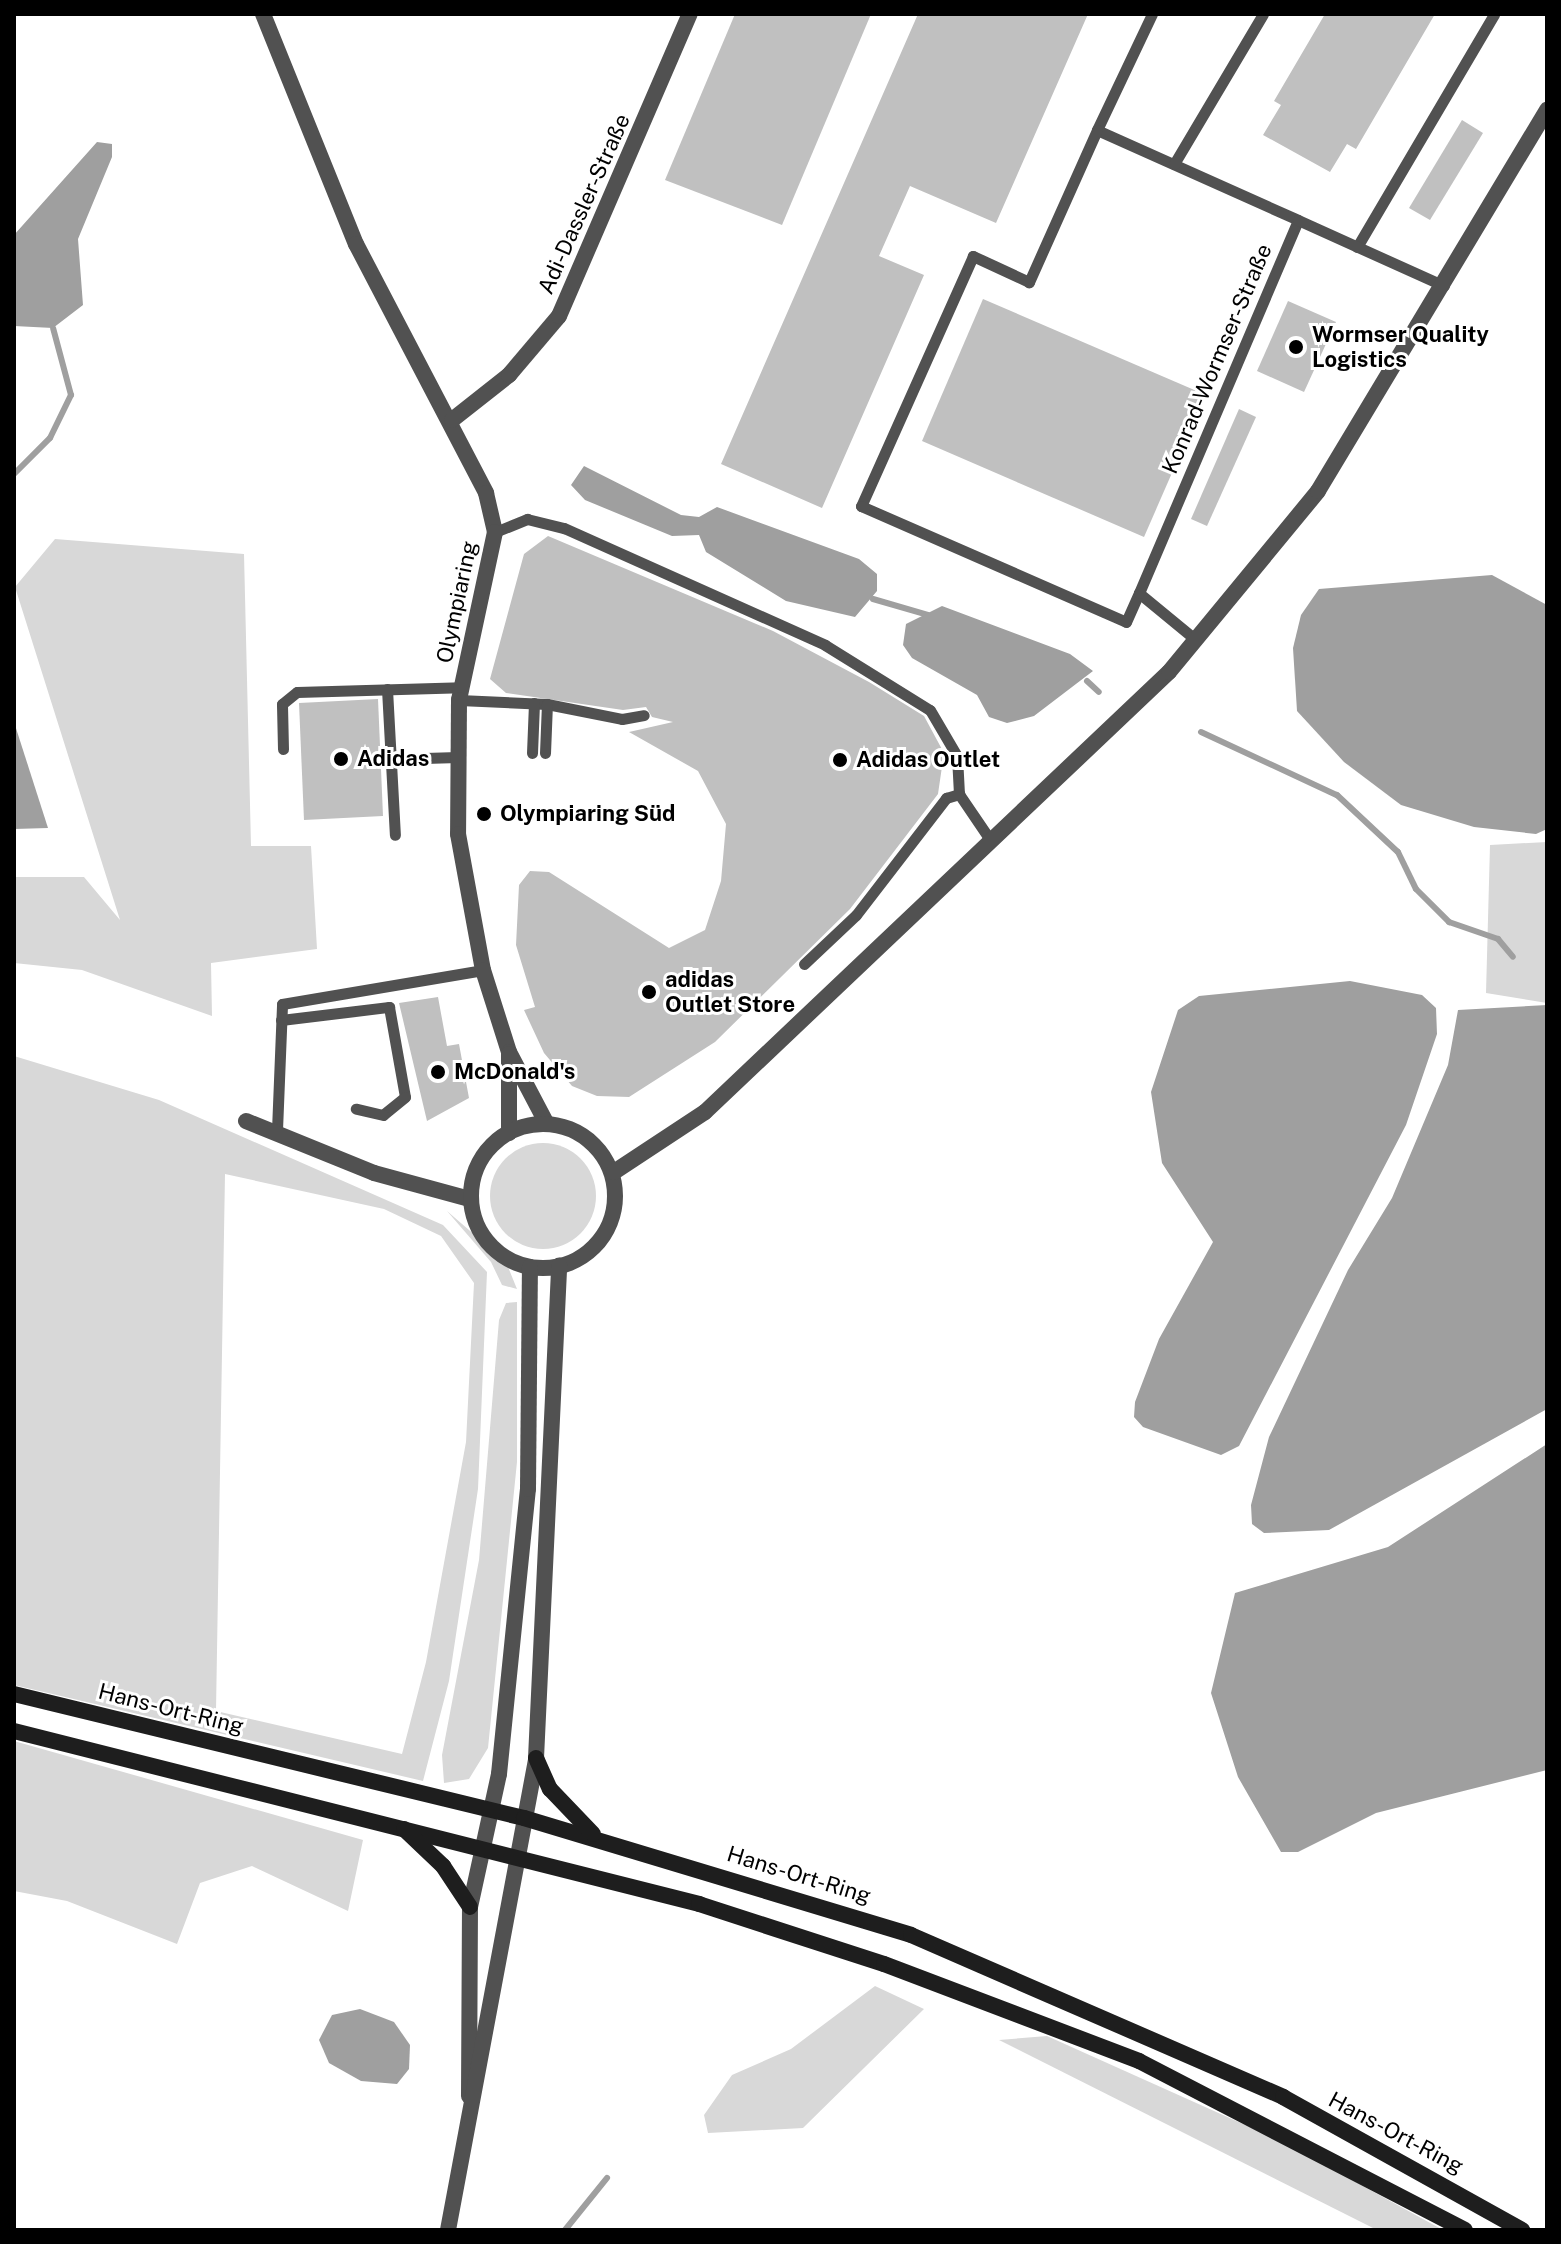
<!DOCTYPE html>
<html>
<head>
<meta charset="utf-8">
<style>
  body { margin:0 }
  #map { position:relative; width:1561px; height:2244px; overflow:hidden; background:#fff; font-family:"Public Sans",sans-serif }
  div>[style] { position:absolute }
  .green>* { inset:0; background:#d8d8d8 }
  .round { border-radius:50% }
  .water>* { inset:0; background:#9f9f9f }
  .stream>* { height:6px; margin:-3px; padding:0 3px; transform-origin:3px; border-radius:3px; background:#9f9f9f }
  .building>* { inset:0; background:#c0c0c0 }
  .service>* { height:11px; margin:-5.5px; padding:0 5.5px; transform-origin:5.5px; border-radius:5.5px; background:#515151 }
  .minor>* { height:16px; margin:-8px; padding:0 8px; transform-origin:8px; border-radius:8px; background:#515151 }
  .tertiary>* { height:16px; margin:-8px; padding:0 8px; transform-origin:8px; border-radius:8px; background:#515151 }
  .tertiary>.ring { margin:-8px; padding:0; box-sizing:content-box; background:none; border:16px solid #515151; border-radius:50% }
  .secondary>* { height:16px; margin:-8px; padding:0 8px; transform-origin:8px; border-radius:8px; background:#1e1e1e }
  .dots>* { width:22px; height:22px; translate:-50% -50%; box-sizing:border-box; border:4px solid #fff; border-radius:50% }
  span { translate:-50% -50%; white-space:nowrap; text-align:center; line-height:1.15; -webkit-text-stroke:6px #fff; paint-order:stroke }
  .street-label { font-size:22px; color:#000 }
  .poi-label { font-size:22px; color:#000; font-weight:700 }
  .left { translate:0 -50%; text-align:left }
  .frame { position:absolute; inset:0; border:16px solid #000; pointer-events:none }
</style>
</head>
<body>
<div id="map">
  <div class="green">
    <div style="clip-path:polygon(55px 539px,244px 554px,251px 846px,311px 846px,317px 949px,211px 963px,212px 1016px,82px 970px,14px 963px,14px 877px,84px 877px,120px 920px,15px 587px)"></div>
    <div style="clip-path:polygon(1547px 842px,1547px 1003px,1486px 993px,1490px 845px)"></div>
    <div style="clip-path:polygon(evenodd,14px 1056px,159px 1100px,443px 1225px,487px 1272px,478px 1489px,449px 1681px,423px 1781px,14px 1685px,14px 1056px,225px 1174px,384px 1209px,441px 1236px,474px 1283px,466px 1442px,426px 1662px,402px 1754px,216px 1711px,225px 1174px)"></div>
    <div class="round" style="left:490px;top:1143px;width:106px;height:106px"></div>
    <div style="clip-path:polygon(447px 1211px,506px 1262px,517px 1289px,502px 1285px,491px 1262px)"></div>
    <div style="clip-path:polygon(517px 1302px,517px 1462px,488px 1748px,469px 1779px,444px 1783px,442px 1755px,479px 1560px,499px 1320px,506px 1303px)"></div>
    <div style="clip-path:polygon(14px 1741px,363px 1840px,348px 1911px,252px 1866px,200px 1883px,177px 1944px,67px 1901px,14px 1891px)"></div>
    <div style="clip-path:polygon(875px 1986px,924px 2009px,803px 2128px,708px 2133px,704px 2115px,732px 2075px,791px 2049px)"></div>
    <div style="clip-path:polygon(1047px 2036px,1281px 2141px,1443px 2230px,1377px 2230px,999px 2040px)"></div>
  </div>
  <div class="water">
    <div style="clip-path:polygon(97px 142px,112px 144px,112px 157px,78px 239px,83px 305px,53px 328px,14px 326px,14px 235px)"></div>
    <div style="clip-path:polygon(584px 466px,681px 515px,699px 517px,717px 507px,859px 559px,877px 574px,877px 591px,855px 617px,786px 601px,706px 552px,699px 535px,672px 536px,585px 500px,571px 485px)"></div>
    <div style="clip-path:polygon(1492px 575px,1547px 605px,1547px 829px,1536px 834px,1474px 827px,1401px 805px,1344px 762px,1297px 711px,1293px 648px,1301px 615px,1319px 589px)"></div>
    <div style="clip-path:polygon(942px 606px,1070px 654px,1093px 671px,1034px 716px,1007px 723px,989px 717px,977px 695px,912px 658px,903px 645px,906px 624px)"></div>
    <div style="clip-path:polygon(14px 722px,48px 828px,14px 829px)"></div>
    <div style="clip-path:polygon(1350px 981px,1422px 995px,1436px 1008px,1437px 1034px,1406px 1125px,1239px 1446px,1221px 1455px,1143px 1427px,1134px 1417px,1135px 1402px,1159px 1339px,1213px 1242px,1162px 1163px,1151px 1092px,1178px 1010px,1199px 996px)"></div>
    <div style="clip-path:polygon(1547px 1005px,1547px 1409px,1329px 1530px,1264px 1533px,1252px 1524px,1251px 1505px,1269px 1437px,1348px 1270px,1392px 1198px,1448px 1065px,1458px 1010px)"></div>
    <div style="clip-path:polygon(1547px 1444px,1547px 1770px,1376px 1813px,1298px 1852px,1281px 1852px,1238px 1777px,1211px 1693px,1235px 1593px,1388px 1547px)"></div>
    <div style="clip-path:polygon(360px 2009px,394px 2022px,410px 2045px,409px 2069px,397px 2084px,361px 2081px,329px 2063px,319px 2040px,332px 2015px)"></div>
  </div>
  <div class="stream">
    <div style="left:14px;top:474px;width:51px;rotate:-45deg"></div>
    <div style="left:50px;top:438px;width:48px;rotate:-64deg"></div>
    <div style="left:71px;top:395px;width:69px;rotate:-105deg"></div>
    <div style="left:873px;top:599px;width:57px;rotate:16.2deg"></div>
    <div style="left:1087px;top:681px;width:16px;rotate:43deg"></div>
    <div style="left:1201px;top:732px;width:150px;rotate:24.9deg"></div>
    <div style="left:1337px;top:795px;width:83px;rotate:43.1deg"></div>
    <div style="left:1398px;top:852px;width:41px;rotate:64.1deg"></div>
    <div style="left:1416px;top:889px;width:47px;rotate:45deg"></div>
    <div style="left:1449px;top:922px;width:52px;rotate:19.1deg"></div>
    <div style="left:1498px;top:939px;width:23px;rotate:50deg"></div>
    <div style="left:565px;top:2230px;width:67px;rotate:-51.1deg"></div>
  </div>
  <div class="building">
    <div style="clip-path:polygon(735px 14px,871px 14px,782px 225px,665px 180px)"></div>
    <div style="clip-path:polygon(918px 14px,1088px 14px,996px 223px,910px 186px,879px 256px,924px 275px,822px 508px,721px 464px)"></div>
    <div style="clip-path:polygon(1325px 14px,1435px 14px,1356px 149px,1347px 144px,1330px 172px,1263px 135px,1281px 105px,1274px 101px)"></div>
    <div style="clip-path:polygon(1462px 120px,1483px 133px,1430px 220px,1409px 208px)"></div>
    <div style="clip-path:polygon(983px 299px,1206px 395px,1144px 537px,922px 441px)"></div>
    <div style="clip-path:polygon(1288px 301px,1336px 322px,1304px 392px,1257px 371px)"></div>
    <div style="clip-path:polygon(1239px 409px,1256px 417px,1207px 526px,1191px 519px)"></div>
    <div style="clip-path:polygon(548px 536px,773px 631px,869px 682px,924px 716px,944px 753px,938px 794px,850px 909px,715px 1042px,629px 1097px,597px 1096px,572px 1086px,544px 1053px,524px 1010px,535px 1007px,516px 945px,519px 885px,530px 871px,549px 872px,669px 948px,705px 930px,721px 881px,726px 824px,698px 771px,629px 732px,673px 722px,652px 717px,646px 707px,623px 710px,506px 693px,490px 679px,524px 554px)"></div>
    <div style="clip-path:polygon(378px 699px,383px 816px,304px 820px,299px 703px)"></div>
    <div style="clip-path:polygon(438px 997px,447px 1046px,459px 1044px,469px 1098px,427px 1121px,399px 1003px)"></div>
  </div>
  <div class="service">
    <div style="left:1152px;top:14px;width:128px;rotate:115.4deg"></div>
    <div style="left:1097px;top:130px;width:220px;rotate:24.1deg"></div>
    <div style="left:1097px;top:130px;width:167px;rotate:114.1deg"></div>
    <div style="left:1029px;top:282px;width:62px;rotate:-155.1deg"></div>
    <div style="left:973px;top:256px;width:274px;rotate:114.1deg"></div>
    <div style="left:861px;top:506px;width:289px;rotate:23.6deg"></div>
    <div style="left:1126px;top:622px;width:32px;rotate:-66deg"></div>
    <div style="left:1174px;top:164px;width:174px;rotate:-59.3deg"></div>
    <div style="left:1357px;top:247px;width:270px;rotate:-59.5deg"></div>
    <div style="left:495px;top:532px;width:35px;rotate:-22deg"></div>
    <div style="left:527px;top:519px;width:38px;rotate:14deg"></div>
    <div style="left:564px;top:528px;width:286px;rotate:24.1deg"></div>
    <div style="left:825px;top:645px;width:123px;rotate:31.8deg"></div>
    <div style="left:930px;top:710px;width:53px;rotate:59.6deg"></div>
    <div style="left:957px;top:756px;width:38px;rotate:87deg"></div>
    <div style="left:959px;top:794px;width:57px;rotate:55.8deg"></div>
    <div style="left:1196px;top:640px;width:74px;rotate:-140.5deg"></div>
    <div style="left:1139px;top:593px;width:405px;rotate:-66.9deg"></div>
    <div style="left:1298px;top:220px;width:160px;rotate:24.3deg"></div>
    <div style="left:387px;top:689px;width:146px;rotate:86.9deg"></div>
    <div style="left:459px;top:700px;width:88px;rotate:2.6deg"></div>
    <div style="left:547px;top:704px;width:76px;rotate:11.3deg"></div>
    <div style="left:622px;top:719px;width:22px;rotate:-10deg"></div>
    <div style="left:283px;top:749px;width:45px;rotate:-91.3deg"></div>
    <div style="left:282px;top:704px;width:19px;rotate:-39deg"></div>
    <div style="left:297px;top:692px;width:164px;rotate:-1.7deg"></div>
    <div style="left:532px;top:753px;width:50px;rotate:-87.7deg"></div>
    <div style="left:545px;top:753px;width:49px;rotate:-87.7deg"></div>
    <div style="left:391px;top:759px;width:67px;rotate:-1.7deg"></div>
    <div style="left:804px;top:964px;width:71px;rotate:-43.3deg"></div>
    <div style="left:856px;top:915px;width:148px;rotate:-52.4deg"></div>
    <div style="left:946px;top:798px;width:14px;rotate:-17deg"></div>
    <div style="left:281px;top:1020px;width:109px;rotate:-6.9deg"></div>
    <div style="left:389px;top:1007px;width:91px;rotate:79.9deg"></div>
    <div style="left:405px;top:1097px;width:28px;rotate:141deg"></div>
    <div style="left:383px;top:1115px;width:28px;rotate:-167deg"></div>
    <div style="left:277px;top:1130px;width:126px;rotate:-87.7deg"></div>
    <div style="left:282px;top:1004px;width:204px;rotate:-9.6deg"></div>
  </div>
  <div class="minor">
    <div style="left:263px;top:14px;width:248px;rotate:68deg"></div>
    <div style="left:356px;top:244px;width:281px;rotate:62.4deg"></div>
    <div style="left:486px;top:493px;width:40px;rotate:77deg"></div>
    <div style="left:495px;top:532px;width:172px;rotate:102.1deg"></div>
    <div style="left:459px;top:700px;width:134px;rotate:90.4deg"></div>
    <div style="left:458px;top:834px;width:138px;rotate:79.6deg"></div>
    <div style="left:483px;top:970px;width:86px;rotate:72.4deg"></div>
    <div style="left:509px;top:1052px;width:81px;rotate:62.2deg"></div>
    <div style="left:452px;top:420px;width:73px;rotate:-38.3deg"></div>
    <div style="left:509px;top:375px;width:77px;rotate:-49.7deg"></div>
    <div style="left:559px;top:316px;width:329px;rotate:-66.6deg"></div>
    <div style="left:509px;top:1054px;width:79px;rotate:90deg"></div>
    <div style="left:246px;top:1121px;width:138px;rotate:22.1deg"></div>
    <div style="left:374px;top:1173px;width:99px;rotate:15.2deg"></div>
  </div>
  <div class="tertiary">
    <div class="ring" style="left:471px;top:1124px;width:128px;height:128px"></div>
    <div style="left:614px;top:1172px;width:109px;rotate:-33.4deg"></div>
    <div style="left:705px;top:1112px;width:639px;rotate:-43.48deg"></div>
    <div style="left:1169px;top:672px;width:234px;rotate:-50.5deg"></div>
    <div style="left:1318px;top:491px;width:445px;rotate:-59deg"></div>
    <div style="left:469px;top:2096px;width:189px;rotate:-89.7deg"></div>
    <div style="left:470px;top:1907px;width:136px;rotate:-77.7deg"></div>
    <div style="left:499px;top:1774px;width:286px;rotate:-84.2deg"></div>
    <div style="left:528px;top:1489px;width:222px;rotate:-89.5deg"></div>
    <div style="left:448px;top:2230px;width:480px;rotate:-79.4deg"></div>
    <div style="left:536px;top:1758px;width:493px;rotate:-87.3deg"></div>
  </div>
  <div class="secondary">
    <div style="left:14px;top:1694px;width:525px;rotate:13.67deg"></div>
    <div style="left:524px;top:1818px;width:404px;rotate:16.8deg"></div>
    <div style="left:911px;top:1935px;width:406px;rotate:23.5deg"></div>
    <div style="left:1283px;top:2097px;width:274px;rotate:29.1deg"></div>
    <div style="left:14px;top:1731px;width:707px;rotate:14.17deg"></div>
    <div style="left:699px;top:1904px;width:194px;rotate:18deg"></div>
    <div style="left:884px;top:1964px;width:273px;rotate:20.8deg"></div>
    <div style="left:1139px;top:2061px;width:367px;rotate:27.4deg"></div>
    <div style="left:536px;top:1758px;width:34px;rotate:66deg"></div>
    <div style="left:550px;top:1789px;width:62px;rotate:46.3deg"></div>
    <div style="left:404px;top:1829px;width:54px;rotate:43.5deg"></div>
    <div style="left:443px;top:1866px;width:49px;rotate:56.6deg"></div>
  </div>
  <div class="dots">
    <div style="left:1296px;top:347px;background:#000"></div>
    <div style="left:341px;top:759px;background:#000"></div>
    <div style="left:840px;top:760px;background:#000"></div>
    <div style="left:484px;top:814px;background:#000"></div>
    <div style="left:649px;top:992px;background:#000"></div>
    <div style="left:438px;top:1072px;background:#000"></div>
  </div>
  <div class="street-label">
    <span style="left:584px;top:204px;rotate:-66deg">Adi-Dassler-Straße</span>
    <span style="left:1217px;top:359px;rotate:-67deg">Konrad-Wormser-Straße</span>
    <span style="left:457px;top:602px;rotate:-78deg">Olympiaring</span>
    <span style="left:171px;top:1709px;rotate:14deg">Hans-Ort-Ring</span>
    <span style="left:799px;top:1875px;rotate:17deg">Hans-Ort-Ring</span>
    <span style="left:1396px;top:2133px;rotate:28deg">Hans-Ort-Ring</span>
  </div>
  <div class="poi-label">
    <span class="left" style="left:1312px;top:347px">Wormser Quality<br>Logistics</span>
    <span class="left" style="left:357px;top:759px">Adidas</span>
    <span class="left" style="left:856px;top:760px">Adidas Outlet</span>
    <span class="left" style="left:500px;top:814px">Olympiaring Süd</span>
    <span class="left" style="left:665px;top:992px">adidas<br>Outlet Store</span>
    <span class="left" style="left:454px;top:1072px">McDonald's</span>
  </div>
  <div class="frame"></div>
</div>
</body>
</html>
